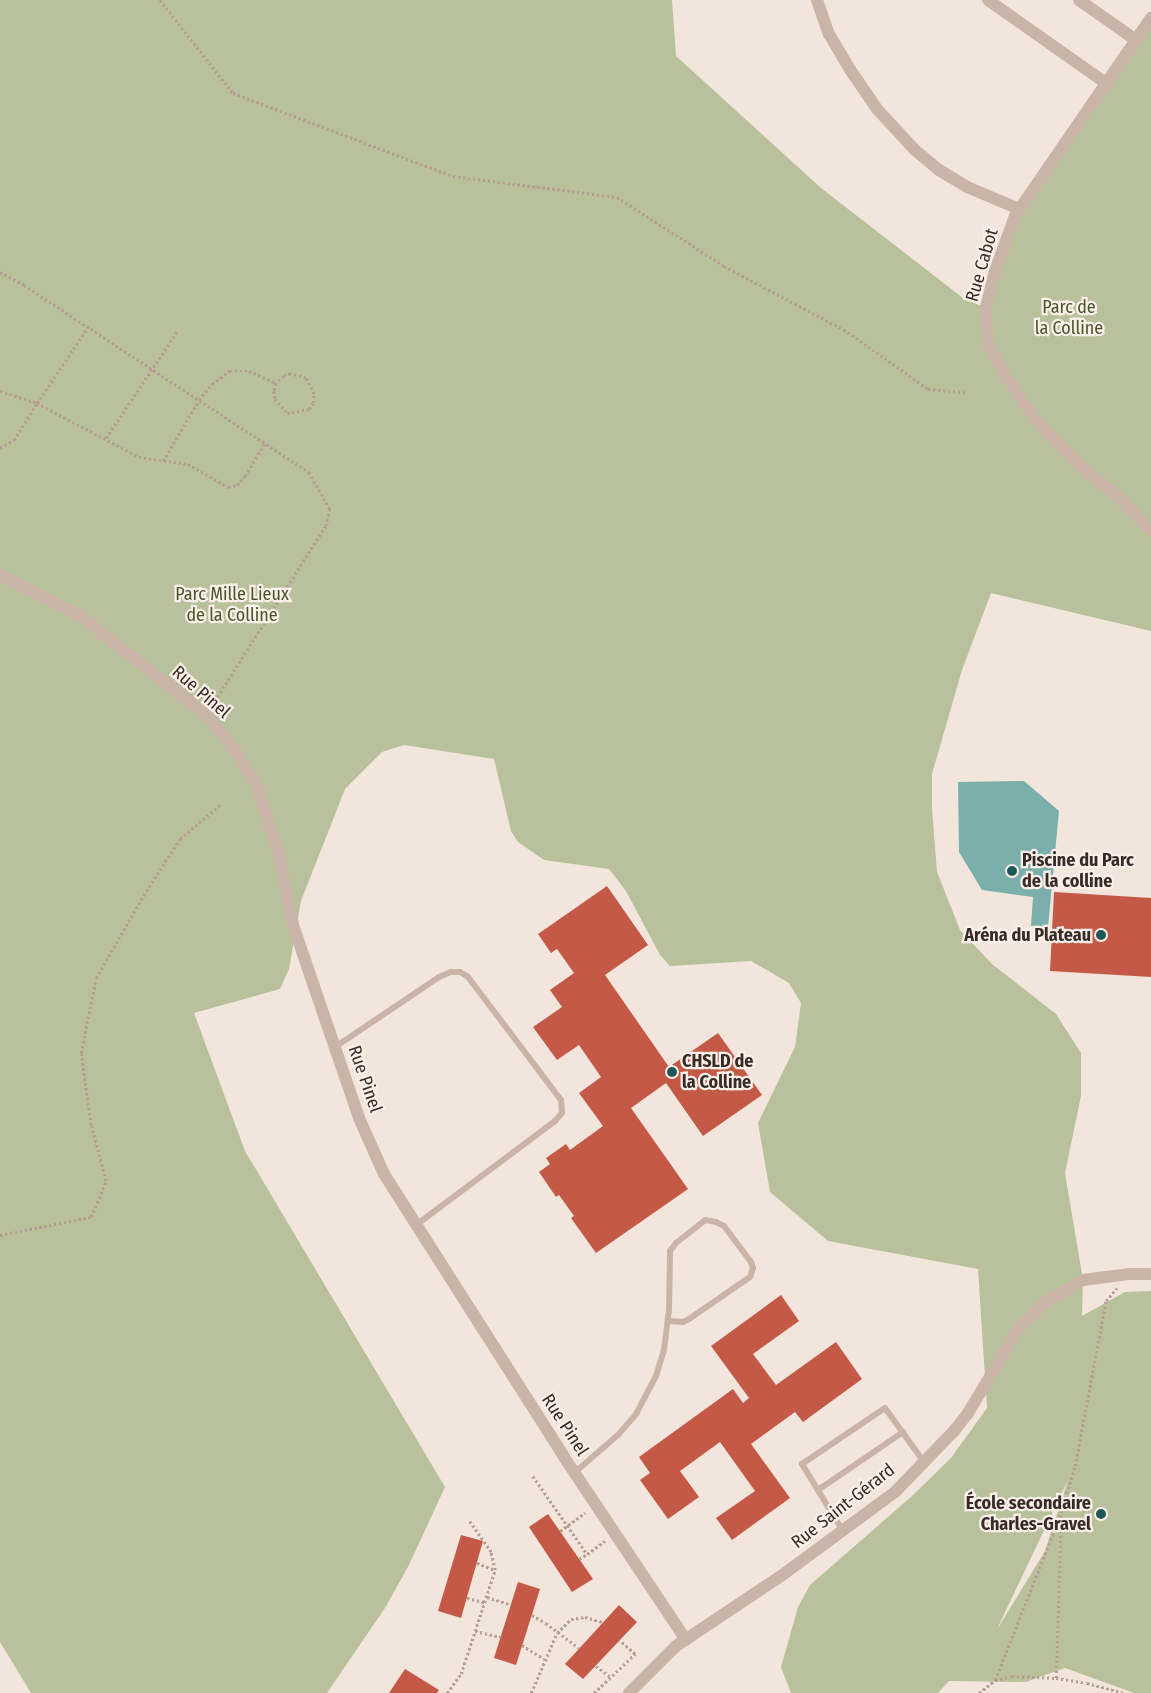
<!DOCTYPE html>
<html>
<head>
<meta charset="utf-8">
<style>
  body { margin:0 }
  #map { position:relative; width:1151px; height:1693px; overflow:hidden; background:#f2e6dc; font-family:"Fira Sans Condensed",sans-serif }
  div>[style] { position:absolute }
  .green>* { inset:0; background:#b8c19c }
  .water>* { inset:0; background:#7bafac }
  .building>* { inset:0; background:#c55947 }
  .path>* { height:2.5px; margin-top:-1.25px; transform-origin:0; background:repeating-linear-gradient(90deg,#b69e92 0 2.5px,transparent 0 5px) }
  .lane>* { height:6px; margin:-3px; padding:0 3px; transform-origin:3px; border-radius:3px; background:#cab4a8 }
  .street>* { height:12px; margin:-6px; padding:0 6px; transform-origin:6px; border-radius:6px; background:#cab4a8 }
  .dots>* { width:14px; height:14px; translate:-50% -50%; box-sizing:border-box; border:2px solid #faf0e9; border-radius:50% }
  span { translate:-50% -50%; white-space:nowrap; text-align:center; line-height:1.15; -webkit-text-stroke:4.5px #faf0e9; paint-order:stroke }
  .street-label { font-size:18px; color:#372b28 }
  .park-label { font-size:18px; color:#4a552c }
  .poi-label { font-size:18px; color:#372b28; font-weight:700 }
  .left { translate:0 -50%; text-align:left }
  .right { translate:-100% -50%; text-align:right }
</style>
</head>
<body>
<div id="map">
  <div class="green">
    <div style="clip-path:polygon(evenodd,0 0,672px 0,676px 56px,821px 188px,963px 298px,986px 308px,1019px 209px,1151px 18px,1151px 631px,991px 593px,962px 670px,932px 774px,932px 809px,937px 872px,960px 930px,992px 964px,1056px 1014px,1081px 1053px,1081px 1096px,1065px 1173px,1083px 1280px,1082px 1316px,1125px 1292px,1151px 1291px,1151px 1693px,1134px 1693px,1065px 1668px,1026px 1682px,949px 1681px,938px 1693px,791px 1693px,781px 1667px,798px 1607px,810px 1585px,912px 1496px,951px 1458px,987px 1408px,978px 1269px,828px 1241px,770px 1192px,758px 1123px,795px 1047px,801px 1003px,789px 983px,751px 961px,670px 966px,660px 955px,626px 891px,609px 869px,544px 860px,518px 842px,511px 831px,494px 759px,404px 745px,382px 752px,345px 789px,301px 901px,289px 969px,280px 989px,194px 1013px,245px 1151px,445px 1487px,409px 1565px,385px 1608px,327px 1693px,31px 1693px,0 1642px,0 0,1068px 1480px,1045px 1551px,998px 1628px,998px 1627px,1068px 1480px)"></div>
  </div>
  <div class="water">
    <div style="clip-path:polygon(1024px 781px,1059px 811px,1048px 927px,1031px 926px,1033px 897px,982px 890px,959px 852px,958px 782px)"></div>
  </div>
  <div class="building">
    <div style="clip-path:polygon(607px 886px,648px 945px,605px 975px,669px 1067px,718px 1033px,762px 1095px,703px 1136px,666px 1083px,631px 1108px,688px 1189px,596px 1253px,571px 1218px,574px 1216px,559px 1195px,556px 1197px,539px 1172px,550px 1164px,546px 1158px,566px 1144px,570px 1150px,603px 1126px,579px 1093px,601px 1077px,579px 1045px,557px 1060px,533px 1027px,562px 1007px,550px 990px,574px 973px,557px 949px,551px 953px,538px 934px)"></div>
    <div style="clip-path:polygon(1054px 892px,1151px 898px,1151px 977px,1050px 971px)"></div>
    <div style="clip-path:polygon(781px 1295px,799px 1321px,753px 1354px,776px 1385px,836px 1342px,862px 1379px,803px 1422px,795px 1412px,751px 1444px,790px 1498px,732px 1540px,716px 1518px,755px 1491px,720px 1442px,680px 1471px,699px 1497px,668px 1519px,640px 1480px,650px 1473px,639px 1457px,733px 1389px,743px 1403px,749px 1398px,711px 1346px)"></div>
    <div style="clip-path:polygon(548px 1514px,593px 1579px,572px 1592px,529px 1527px)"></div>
    <div style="clip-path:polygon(461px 1535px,483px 1541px,461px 1618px,438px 1611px)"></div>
    <div style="clip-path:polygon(518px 1582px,540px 1589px,516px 1665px,494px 1658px)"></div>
    <div style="clip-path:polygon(619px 1605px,637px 1622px,583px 1679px,565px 1664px)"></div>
    <div style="clip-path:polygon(405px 1669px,439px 1690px,437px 1693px,389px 1693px)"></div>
  </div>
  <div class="path">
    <div style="left:160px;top:0;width:118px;rotate:51.9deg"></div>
    <div style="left:233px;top:93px;width:235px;rotate:20.7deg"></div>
    <div style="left:453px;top:176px;width:165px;rotate:7.3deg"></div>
    <div style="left:617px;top:197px;width:127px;rotate:32.8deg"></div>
    <div style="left:724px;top:266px;width:140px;rotate:28deg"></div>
    <div style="left:848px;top:332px;width:98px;rotate:35.5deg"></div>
    <div style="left:928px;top:389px;width:37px;rotate:5deg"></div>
    <div style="left:0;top:272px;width:27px;rotate:28deg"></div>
    <div style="left:24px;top:285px;width:341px;rotate:33.3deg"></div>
    <div style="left:309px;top:472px;width:43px;rotate:60.4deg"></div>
    <div style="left:330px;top:509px;width:17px;rotate:103deg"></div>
    <div style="left:326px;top:526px;width:212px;rotate:122.3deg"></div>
    <div style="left:0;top:391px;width:39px;rotate:18deg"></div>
    <div style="left:37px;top:403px;width:92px;rotate:-56.1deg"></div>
    <div style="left:106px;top:438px;width:130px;rotate:-56.3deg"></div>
    <div style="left:0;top:448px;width:16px;rotate:-30deg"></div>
    <div style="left:14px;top:440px;width:44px;rotate:-58.1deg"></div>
    <div style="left:37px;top:403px;width:115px;rotate:27.9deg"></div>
    <div style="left:139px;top:457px;width:49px;rotate:8.1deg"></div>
    <div style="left:188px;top:464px;width:46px;rotate:29.9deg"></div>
    <div style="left:228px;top:487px;width:9px;rotate:-13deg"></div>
    <div style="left:237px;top:485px;width:12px;rotate:-48deg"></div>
    <div style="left:245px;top:476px;width:39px;rotate:-59deg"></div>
    <div style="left:163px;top:461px;width:71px;rotate:-59.5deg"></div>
    <div style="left:199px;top:400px;width:21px;rotate:-51deg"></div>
    <div style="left:212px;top:384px;width:22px;rotate:-36deg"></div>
    <div style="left:230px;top:371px;width:19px"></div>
    <div style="left:249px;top:371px;width:30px;rotate:24deg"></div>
    <div style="left:276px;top:383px;width:8px;rotate:104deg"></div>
    <div style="left:274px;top:391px;width:8px;rotate:83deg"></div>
    <div style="left:275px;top:399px;width:18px;rotate:49deg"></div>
    <div style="left:287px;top:413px;width:22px;rotate:-10deg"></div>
    <div style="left:309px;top:409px;width:7px;rotate:-56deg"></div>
    <div style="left:313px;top:403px;width:9px;rotate:-84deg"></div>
    <div style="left:314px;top:394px;width:18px;rotate:-117deg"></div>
    <div style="left:306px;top:378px;width:16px;rotate:-165deg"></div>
    <div style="left:291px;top:374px;width:7px;rotate:164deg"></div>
    <div style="left:284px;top:376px;width:11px;rotate:139deg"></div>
    <div style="left:0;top:1235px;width:93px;rotate:-11.2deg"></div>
    <div style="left:91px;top:1217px;width:39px;rotate:-67deg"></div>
    <div style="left:106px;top:1181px;width:58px;rotate:-105deg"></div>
    <div style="left:91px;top:1125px;width:73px;rotate:-97.9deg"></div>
    <div style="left:81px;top:1053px;width:76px;rotate:-78.7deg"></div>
    <div style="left:96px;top:978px;width:100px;rotate:-60.1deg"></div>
    <div style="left:146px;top:891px;width:62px;rotate:-56.8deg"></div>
    <div style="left:180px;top:839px;width:54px;rotate:-40.5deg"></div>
    <div style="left:533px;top:1476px;width:95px;rotate:55.3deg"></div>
    <div style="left:587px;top:1554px;width:22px;rotate:-36deg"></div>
    <div style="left:560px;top:1531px;width:31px;rotate:-36deg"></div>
    <div style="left:579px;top:1559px;width:9px;rotate:-32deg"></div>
    <div style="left:477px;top:1563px;width:18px;rotate:22deg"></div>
    <div style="left:487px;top:1597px;width:25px;rotate:18deg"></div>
    <div style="left:467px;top:1598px;width:18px;rotate:13deg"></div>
    <div style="left:532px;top:1615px;width:16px;rotate:30deg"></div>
    <div style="left:546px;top:1623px;width:41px;rotate:37.1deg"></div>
    <div style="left:475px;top:1631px;width:27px;rotate:13deg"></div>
    <div style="left:522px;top:1645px;width:26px;rotate:32deg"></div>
    <div style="left:596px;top:1666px;width:17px;rotate:36deg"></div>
    <div style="left:1056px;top:1678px;width:163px;rotate:-88.2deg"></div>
    <div style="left:995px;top:1680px;width:180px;rotate:-68.4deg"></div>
    <div style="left:1061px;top:1513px;width:49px;rotate:-73.4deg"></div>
    <div style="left:1075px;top:1466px;width:168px;rotate:-79.4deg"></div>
    <div style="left:1106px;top:1301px;width:17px;rotate:-50deg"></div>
    <div style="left:447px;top:1693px;width:24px;rotate:-54deg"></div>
    <div style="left:461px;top:1674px;width:109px;rotate:-71.9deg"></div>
    <div style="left:495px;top:1570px;width:18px;rotate:-103deg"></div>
    <div style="left:491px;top:1552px;width:38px;rotate:-125deg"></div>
    <div style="left:531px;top:1693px;width:65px;rotate:-66.6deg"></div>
    <div style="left:557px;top:1633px;width:20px;rotate:-45deg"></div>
    <div style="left:571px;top:1619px;width:14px;rotate:-8deg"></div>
    <div style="left:585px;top:1617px;width:19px;rotate:16deg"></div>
    <div style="left:594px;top:1693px;width:57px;rotate:-43.6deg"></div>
    <div style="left:635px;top:1654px;width:20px;rotate:-139deg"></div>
    <div style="left:979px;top:1693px;width:21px;rotate:-39deg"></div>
    <div style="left:995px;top:1680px;width:17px;rotate:-13deg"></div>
    <div style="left:1012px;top:1676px;width:44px;rotate:2.6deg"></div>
    <div style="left:1056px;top:1678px;width:31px;rotate:9deg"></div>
    <div style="left:1087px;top:1683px;width:39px;rotate:15deg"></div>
  </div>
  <div class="lane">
    <div style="left:335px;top:1047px;width:125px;rotate:-33.9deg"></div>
    <div style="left:439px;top:977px;width:13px;rotate:-23deg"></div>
    <div style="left:451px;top:972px;width:9px"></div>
    <div style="left:460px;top:972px;width:9px;rotate:32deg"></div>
    <div style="left:468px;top:977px;width:154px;rotate:52.9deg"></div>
    <div style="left:561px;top:1100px;width:13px;rotate:86deg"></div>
    <div style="left:562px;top:1113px;width:11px;rotate:131deg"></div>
    <div style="left:555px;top:1121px;width:174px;rotate:143.2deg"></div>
    <div style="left:574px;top:1473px;width:58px;rotate:-40.8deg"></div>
    <div style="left:618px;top:1435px;width:28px;rotate:-49deg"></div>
    <div style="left:636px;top:1414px;width:43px;rotate:-62.2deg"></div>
    <div style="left:656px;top:1376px;width:27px;rotate:-73deg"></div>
    <div style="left:664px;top:1350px;width:39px;rotate:-83deg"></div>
    <div style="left:669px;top:1311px;width:60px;rotate:-89deg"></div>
    <div style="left:670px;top:1251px;width:10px;rotate:-53deg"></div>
    <div style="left:676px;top:1243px;width:37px;rotate:-38deg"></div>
    <div style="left:705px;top:1220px;width:11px;rotate:10deg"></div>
    <div style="left:716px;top:1222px;width:9px;rotate:27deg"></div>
    <div style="left:724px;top:1226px;width:45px;rotate:53.1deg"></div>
    <div style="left:751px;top:1262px;width:6px;rotate:72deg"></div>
    <div style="left:753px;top:1268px;width:9px;rotate:108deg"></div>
    <div style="left:750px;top:1277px;width:74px;rotate:145.5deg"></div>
    <div style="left:689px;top:1319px;width:7px;rotate:153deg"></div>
    <div style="left:683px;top:1322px;width:15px;rotate:-176deg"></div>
    <div style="left:818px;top:1490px;width:103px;rotate:-34.3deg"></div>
    <div style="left:843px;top:1531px;width:79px;rotate:-121.5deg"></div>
    <div style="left:802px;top:1464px;width:100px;rotate:-34deg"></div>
    <div style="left:885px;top:1408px;width:67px;rotate:54.2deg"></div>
  </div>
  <div class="street">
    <div style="left:817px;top:0;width:36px;rotate:71deg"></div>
    <div style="left:829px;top:34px;width:43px;rotate:59.3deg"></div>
    <div style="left:851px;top:71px;width:46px;rotate:55.6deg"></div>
    <div style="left:877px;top:109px;width:56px;rotate:47.2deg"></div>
    <div style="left:915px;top:150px;width:31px;rotate:40deg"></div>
    <div style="left:939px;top:170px;width:33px;rotate:31deg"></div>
    <div style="left:967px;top:187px;width:56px;rotate:22.9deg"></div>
    <div style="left:988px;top:0;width:146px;rotate:35.2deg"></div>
    <div style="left:1079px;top:0;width:70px;rotate:35.1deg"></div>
    <div style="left:1151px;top:18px;width:240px;rotate:124.5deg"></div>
    <div style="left:1015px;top:216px;width:59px;rotate:110deg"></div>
    <div style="left:995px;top:271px;width:38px;rotate:104deg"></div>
    <div style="left:986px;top:308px;width:15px;rotate:90deg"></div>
    <div style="left:986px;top:323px;width:21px;rotate:82deg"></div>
    <div style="left:989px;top:344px;width:31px;rotate:63deg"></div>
    <div style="left:1003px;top:372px;width:62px;rotate:55.5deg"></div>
    <div style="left:1038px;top:423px;width:68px;rotate:45deg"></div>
    <div style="left:1086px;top:471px;width:42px;rotate:38.2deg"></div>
    <div style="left:1119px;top:497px;width:47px;rotate:46.7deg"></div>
    <div style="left:0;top:575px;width:89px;rotate:26.9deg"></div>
    <div style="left:79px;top:615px;width:162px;rotate:38.2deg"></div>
    <div style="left:206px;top:715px;width:45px;rotate:50.4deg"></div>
    <div style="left:235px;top:750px;width:40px;rotate:58deg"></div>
    <div style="left:256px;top:784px;width:71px;rotate:71.8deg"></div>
    <div style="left:278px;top:851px;width:76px;rotate:78.5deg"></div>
    <div style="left:293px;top:925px;width:204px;rotate:71.1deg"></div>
    <div style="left:359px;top:1118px;width:61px;rotate:65.9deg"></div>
    <div style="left:384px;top:1174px;width:335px;rotate:57.5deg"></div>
    <div style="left:564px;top:1457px;width:220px;rotate:56.3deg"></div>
    <div style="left:629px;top:1693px;width:66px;rotate:-45deg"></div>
    <div style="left:676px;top:1646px;width:126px;rotate:-33.7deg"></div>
    <div style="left:781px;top:1576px;width:142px;rotate:-36.4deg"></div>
    <div style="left:895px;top:1492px;width:85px;rotate:-46deg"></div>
    <div style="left:954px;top:1431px;width:23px;rotate:-52deg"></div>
    <div style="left:968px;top:1413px;width:99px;rotate:-59deg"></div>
    <div style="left:1019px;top:1328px;width:35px;rotate:-45deg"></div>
    <div style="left:1044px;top:1303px;width:45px;rotate:-30.5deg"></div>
    <div style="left:1083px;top:1280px;width:46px;rotate:-7.4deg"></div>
    <div style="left:1129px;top:1274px;width:22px"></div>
  </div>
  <div class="dots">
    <div style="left:1012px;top:871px;background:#1e5856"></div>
    <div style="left:1101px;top:935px;background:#1e5856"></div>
    <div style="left:672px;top:1072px;background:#1e5856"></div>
    <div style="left:1101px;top:1514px;background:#1e5856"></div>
  </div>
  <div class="street-label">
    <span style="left:982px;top:265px;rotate:-74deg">Rue Cabot</span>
    <span style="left:201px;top:692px;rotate:41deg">Rue Pinel</span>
    <span style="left:365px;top:1079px;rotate:71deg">Rue Pinel</span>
    <span style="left:565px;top:1425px;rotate:57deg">Rue Pinel</span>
    <span style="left:843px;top:1506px;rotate:-38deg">Rue Saint-Gérard</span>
  </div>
  <div class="park-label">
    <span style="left:1069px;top:318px">Parc de<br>la Colline</span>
    <span style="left:232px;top:605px">Parc Mille Lieux<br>de la Colline</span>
  </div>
  <div class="poi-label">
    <span class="left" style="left:1022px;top:871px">Piscine du Parc<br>de la colline</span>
    <span class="right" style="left:1091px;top:935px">Aréna du Plateau</span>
    <span class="left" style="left:682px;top:1072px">CHSLD de<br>la Colline</span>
    <span class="right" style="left:1091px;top:1514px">École secondaire<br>Charles-Gravel</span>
  </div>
</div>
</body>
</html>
